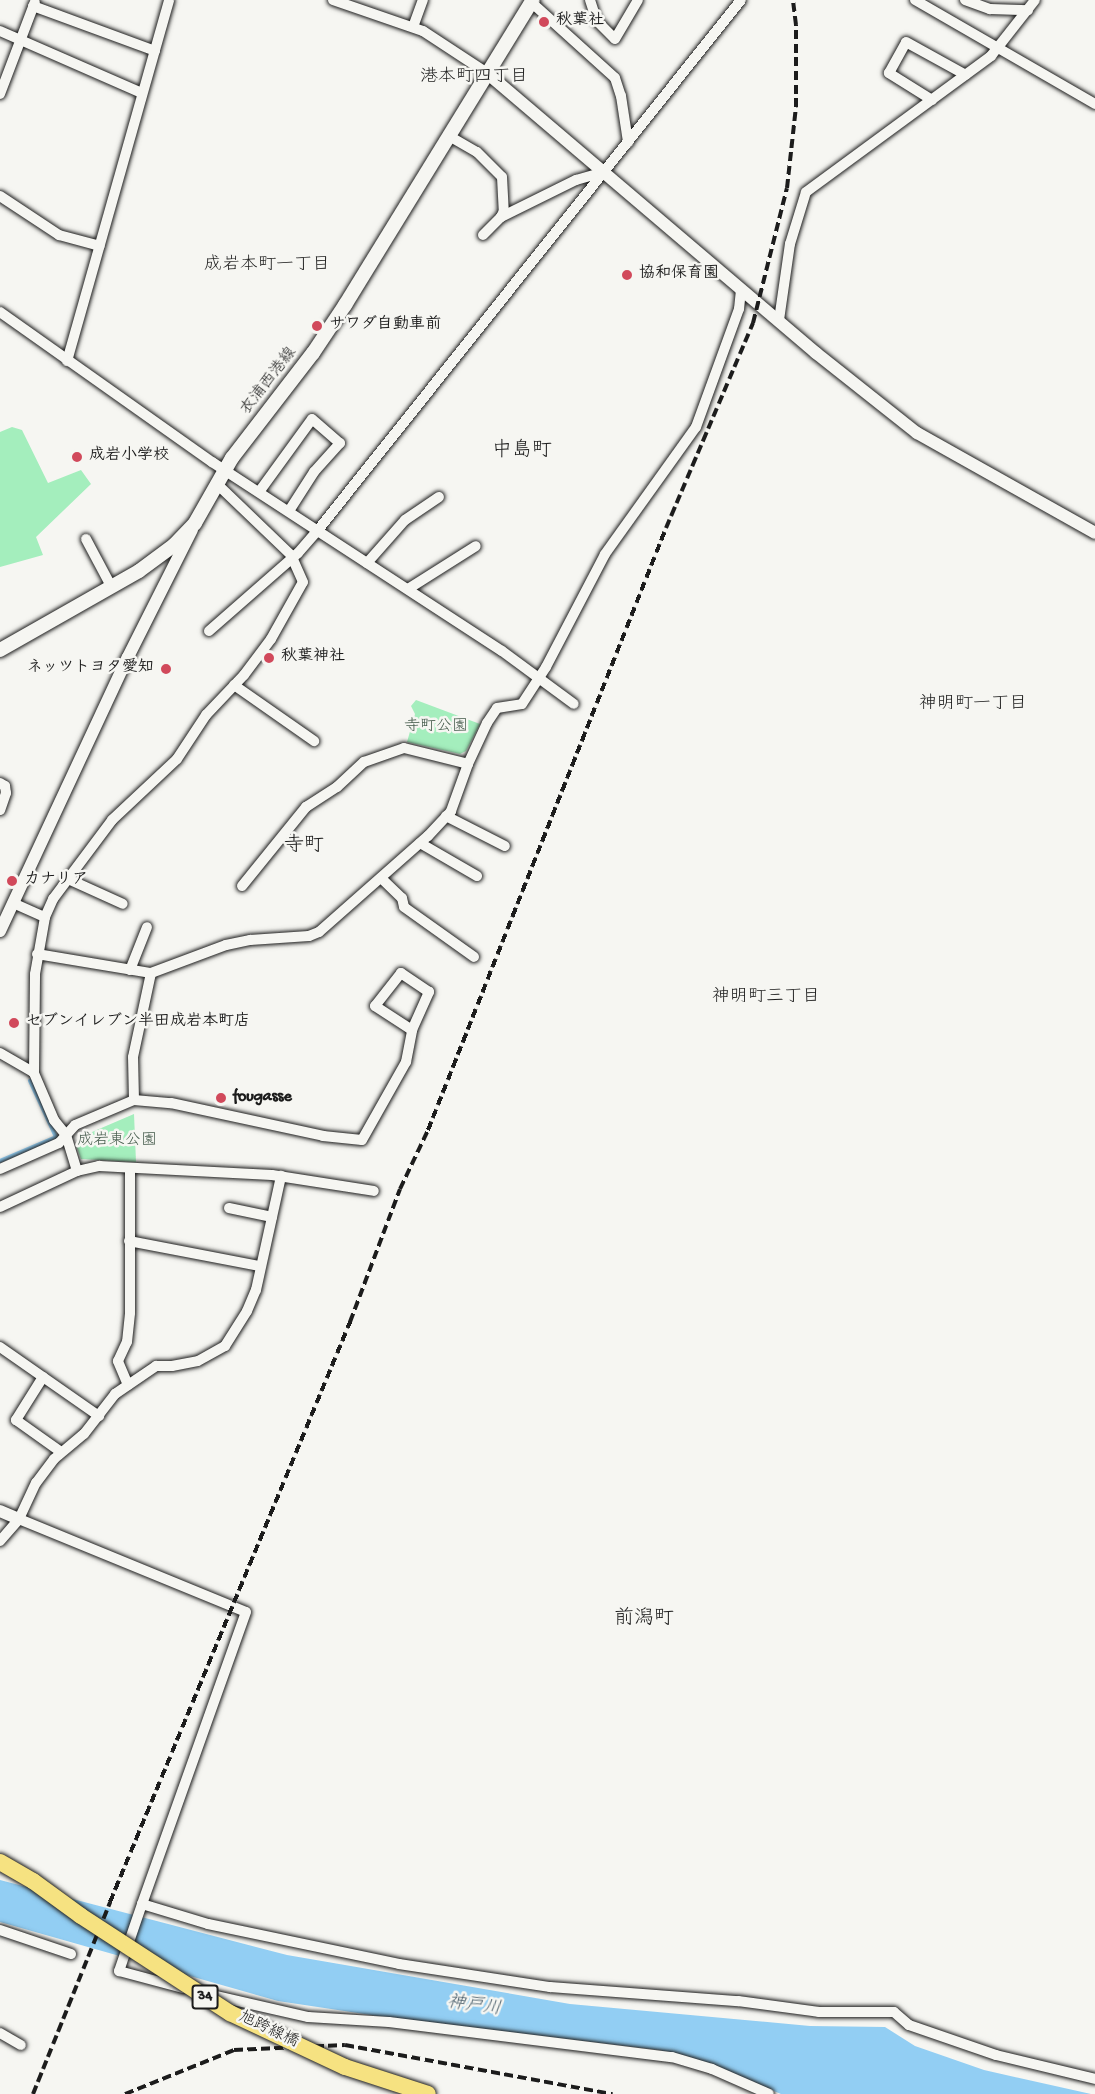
<!DOCTYPE html>
<html>
<head>
<meta charset="utf-8">
<style>
  body { margin:0 }
  #map { position:relative; width:1095px; height:2094px; overflow:hidden; background:#f6f6f2; font-family:"Gochi Hand","Klee One",sans-serif }
  div>[style] { position:absolute }
  .green>* { inset:0; background:#a4eebd }
  .water>* { inset:0; background:#92cef3 }
  .stream>* { height:4px; margin:-2px; padding:0 2px; transform-origin:2px; border-radius:2px; background:#92cef3 }
  .roads { filter:drop-shadow(0 0 2px #1c1c1c) drop-shadow(0 0 2px #1c1c1c) }
  .minor>* { height:10px; margin:-5px; padding:0 5px; transform-origin:5px; border-radius:5px; background:#f6f6f2 }
  .tertiary>* { height:12px; margin:-6px; padding:0 6px; transform-origin:6px; border-radius:6px; background:#f6f6f2 }
  .secondary>* { height:14px; margin:-7px; padding:0 7px; transform-origin:7px; border-radius:7px; background:#f6f6f2 }
  .rail>* { height:4px; margin-top:-2px; transform-origin:0; background:repeating-linear-gradient(90deg,#1c1c1c 0 9px,transparent 0 13.5px) }
  .bridges { filter:drop-shadow(0 0 2px #1c1c1c) drop-shadow(0 0 2px #1c1c1c) }
  .primary-bridge>* { height:16px; margin:-8px; padding:0 8px; transform-origin:8px; border-radius:8px; background:#f6e281 }
  .dots>* { width:16px; height:16px; translate:-50% -50%; box-sizing:border-box; border:3px solid #f6f6f2; border-radius:50% }
  span { translate:-50% -50%; white-space:nowrap; text-align:center; line-height:1.15; -webkit-text-stroke:5px #f6f6f2; paint-order:stroke }
  .shield-label span { padding:2px 4px; background:#f6f6f2; border:2px solid; border-radius:4px; -webkit-text-stroke-width:0 }
  .shield-label { font-size:15px; color:#1c1c1c; font-weight:700 }
  .poi-label { font-size:16px; color:#1c1c1c; font-weight:700 }
  .left { translate:0 -50%; text-align:left }
  .right { translate:-100% -50%; text-align:right }
  .street-label { font-size:16px; color:#1c1c1c }
  .park-label { font-size:16px; color:#455b4c }
  .neighbourhood-label { font-size:18px; color:#1c1c1c }
  .water-label { font-size:18px; color:#455a67; font-style:italic }
  .quarter-label { font-size:20px; color:#1c1c1c }
</style>
</head>
<body>
<div id="map">
  <div class="green">
    <div style="clip-path:polygon(12px 427px,22px 430px,48px 483px,81px 470px,91px 484px,36px 537px,43px 555px,0 567px,0 432px)"></div>
    <div style="clip-path:polygon(416px 700px,480px 724px,466px 751px,460px 754px,407px 742px,415px 714px,411px 706px)"></div>
    <div style="clip-path:polygon(134px 1114px,136px 1162px,81px 1159px,77px 1148px,78px 1138px)"></div>
  </div>
  <div class="water">
    <div style="clip-path:polygon(0 1880px,287px 1955px,570px 2004px,810px 2026px,885px 2027px,915px 2046px,984px 2070px,1091px 2094px,781px 2094px,693px 2058px,659px 2050px,404px 2020px,278px 2001px,0 1922px)"></div>
  </div>
  <div class="stream">
    <div style="left:0;top:1161px;width:61px;rotate:-23.2deg"></div>
    <div style="left:56px;top:1137px;width:62px;rotate:-114.9deg"></div>
  </div>
  <div class="roads">
    <div class="minor">
      <div style="left:333px;top:0;width:95px;rotate:19deg"></div>
      <div style="left:423px;top:31px;width:77px;rotate:33.3deg"></div>
      <div style="left:590px;top:0;width:22px;rotate:72deg"></div>
      <div style="left:597px;top:21px;width:25px;rotate:45deg"></div>
      <div style="left:615px;top:39px;width:45px;rotate:-59.5deg"></div>
      <div style="left:915px;top:0;width:208px;rotate:30deg"></div>
      <div style="left:965px;top:0;width:27px;rotate:20deg"></div>
      <div style="left:990px;top:9px;width:38px;rotate:2deg"></div>
      <div style="left:531px;top:2px;width:113px;rotate:42.1deg"></div>
      <div style="left:615px;top:78px;width:19px;rotate:72deg"></div>
      <div style="left:621px;top:96px;width:47px;rotate:81.3deg"></div>
      <div style="left:33px;top:6px;width:130px;rotate:20.2deg"></div>
      <div style="left:413px;top:27px;width:29px;rotate:-70deg"></div>
      <div style="left:0;top:31px;width:155px;rotate:23.6deg"></div>
      <div style="left:0;top:94px;width:98px;rotate:-69.2deg"></div>
      <div style="left:932px;top:100px;width:51px;rotate:-147.9deg"></div>
      <div style="left:889px;top:73px;width:35px;rotate:-61deg"></div>
      <div style="left:906px;top:42px;width:68px;rotate:28.8deg"></div>
      <div style="left:449px;top:136px;width:32px;rotate:30deg"></div>
      <div style="left:477px;top:152px;width:35px;rotate:45deg"></div>
      <div style="left:502px;top:177px;width:34px;rotate:87deg"></div>
      <div style="left:504px;top:211px;width:7px;rotate:117deg"></div>
      <div style="left:0;top:196px;width:71px;rotate:33.5deg"></div>
      <div style="left:59px;top:235px;width:42px;rotate:15deg"></div>
      <div style="left:483px;top:235px;width:25px;rotate:-45deg"></div>
      <div style="left:501px;top:217px;width:84px;rotate:-26.3deg"></div>
      <div style="left:576px;top:180px;width:29px;rotate:-16deg"></div>
      <div style="left:0;top:312px;width:260px;rotate:35.3deg"></div>
      <div style="left:212px;top:462px;width:346px;rotate:33.1deg"></div>
      <div style="left:502px;top:651px;width:89px;rotate:36.4deg"></div>
      <div style="left:779px;top:320px;width:77px;rotate:-81.8deg"></div>
      <div style="left:790px;top:244px;width:54px;rotate:-72.9deg"></div>
      <div style="left:806px;top:192px;width:230px;rotate:-36.3deg"></div>
      <div style="left:991px;top:56px;width:71px;rotate:-51.8deg"></div>
      <div style="left:67px;top:361px;width:375px;rotate:-74.2deg"></div>
      <div style="left:259px;top:492px;width:90px;rotate:-54deg"></div>
      <div style="left:312px;top:419px;width:37px;rotate:41deg"></div>
      <div style="left:340px;top:443px;width:39px;rotate:132deg"></div>
      <div style="left:314px;top:472px;width:46px;rotate:122.7deg"></div>
      <div style="left:86px;top:539px;width:53px;rotate:62deg"></div>
      <div style="left:367px;top:563px;width:57px;rotate:-48.5deg"></div>
      <div style="left:405px;top:520px;width:41px;rotate:-34.1deg"></div>
      <div style="left:408px;top:589px;width:80px;rotate:-32.3deg"></div>
      <div style="left:209px;top:631px;width:118px;rotate:-41.2deg"></div>
      <div style="left:298px;top:553px;width:30px;rotate:-49deg"></div>
      <div style="left:318px;top:530px;width:678px;rotate:-51.41deg"></div>
      <div style="left:234px;top:685px;width:98px;rotate:35deg"></div>
      <div style="left:0;top:783px;width:6px;rotate:31deg"></div>
      <div style="left:5px;top:786px;width:7px;rotate:82deg"></div>
      <div style="left:6px;top:793px;width:18px;rotate:109deg"></div>
      <div style="left:446px;top:816px;width:66px;rotate:27deg"></div>
      <div style="left:420px;top:843px;width:66px;rotate:30.1deg"></div>
      <div style="left:381px;top:878px;width:29px;rotate:44deg"></div>
      <div style="left:402px;top:898px;width:9px;rotate:77deg"></div>
      <div style="left:404px;top:907px;width:86px;rotate:35.5deg"></div>
      <div style="left:68px;top:879px;width:60px;rotate:24.4deg"></div>
      <div style="left:242px;top:886px;width:102px;rotate:-51deg"></div>
      <div style="left:306px;top:807px;width:37px;rotate:-33deg"></div>
      <div style="left:337px;top:787px;width:37px;rotate:-43deg"></div>
      <div style="left:364px;top:762px;width:42px;rotate:-19.3deg"></div>
      <div style="left:404px;top:748px;width:66px;rotate:14deg"></div>
      <div style="left:13px;top:903px;width:35px;rotate:24deg"></div>
      <div style="left:37px;top:954px;width:116px;rotate:9.5deg"></div>
      <div style="left:130px;top:970px;width:46px;rotate:-68.4deg"></div>
      <div style="left:0;top:1053px;width:39px;rotate:30deg"></div>
      <div style="left:134px;top:1100px;width:43px;rotate:-91.3deg"></div>
      <div style="left:133px;top:1057px;width:86px;rotate:-77.9deg"></div>
      <div style="left:151px;top:973px;width:80px;rotate:-20.5deg"></div>
      <div style="left:226px;top:945px;width:25px;rotate:-12deg"></div>
      <div style="left:250px;top:940px;width:59px;rotate:-3.9deg"></div>
      <div style="left:309px;top:936px;width:11px;rotate:-22deg"></div>
      <div style="left:319px;top:932px;width:145px;rotate:-41.4deg"></div>
      <div style="left:428px;top:836px;width:34px;rotate:-47deg"></div>
      <div style="left:451px;top:811px;width:50px;rotate:-70.1deg"></div>
      <div style="left:468px;top:764px;width:45px;rotate:-65.1deg"></div>
      <div style="left:487px;top:723px;width:18px;rotate:-56deg"></div>
      <div style="left:497px;top:708px;width:25px;rotate:-9deg"></div>
      <div style="left:522px;top:704px;width:44px;rotate:-57deg"></div>
      <div style="left:546px;top:667px;width:127px;rotate:-62.4deg"></div>
      <div style="left:605px;top:554px;width:156px;rotate:-54.4deg"></div>
      <div style="left:696px;top:427px;width:126px;rotate:-70deg"></div>
      <div style="left:739px;top:309px;width:20px;rotate:-84deg"></div>
      <div style="left:0;top:1169px;width:64px;rotate:-23.8deg"></div>
      <div style="left:59px;top:1143px;width:24px;rotate:-48deg"></div>
      <div style="left:75px;top:1125px;width:64px;rotate:-23deg"></div>
      <div style="left:134px;top:1100px;width:37px;rotate:5deg"></div>
      <div style="left:171px;top:1103px;width:156px;rotate:12.2deg"></div>
      <div style="left:323px;top:1136px;width:39px;rotate:6deg"></div>
      <div style="left:362px;top:1140px;width:90px;rotate:-60.6deg"></div>
      <div style="left:406px;top:1062px;width:33px;rotate:-79deg"></div>
      <div style="left:412px;top:1030px;width:42px;rotate:-65.9deg"></div>
      <div style="left:429px;top:992px;width:34px;rotate:-146deg"></div>
      <div style="left:401px;top:973px;width:42px;rotate:128.2deg"></div>
      <div style="left:375px;top:1006px;width:44px;rotate:33deg"></div>
      <div style="left:77px;top:1171px;width:38px;rotate:-107deg"></div>
      <div style="left:66px;top:1135px;width:19px;rotate:-129deg"></div>
      <div style="left:54px;top:1120px;width:51px;rotate:-113.1deg"></div>
      <div style="left:34px;top:1073px;width:99px;rotate:-89.4deg"></div>
      <div style="left:35px;top:974px;width:58px;rotate:-80deg"></div>
      <div style="left:45px;top:917px;width:20px;rotate:-66deg"></div>
      <div style="left:53px;top:899px;width:99px;rotate:-53.2deg"></div>
      <div style="left:112px;top:820px;width:89px;rotate:-43.2deg"></div>
      <div style="left:177px;top:759px;width:53px;rotate:-56.6deg"></div>
      <div style="left:206px;top:715px;width:55px;rotate:-46.5deg"></div>
      <div style="left:244px;top:675px;width:45px;rotate:-53.1deg"></div>
      <div style="left:271px;top:639px;width:65px;rotate:-60.7deg"></div>
      <div style="left:303px;top:582px;width:30px;rotate:-114deg"></div>
      <div style="left:291px;top:555px;width:103px;rotate:-136.2deg"></div>
      <div style="left:0;top:1207px;width:85px;rotate:-25.1deg"></div>
      <div style="left:77px;top:1171px;width:23px;rotate:-13deg"></div>
      <div style="left:99px;top:1166px;width:173px;rotate:3deg"></div>
      <div style="left:272px;top:1175px;width:103px;rotate:8.9deg"></div>
      <div style="left:229px;top:1208px;width:44px;rotate:11.8deg"></div>
      <div style="left:129px;top:1241px;width:132px;rotate:10.9deg"></div>
      <div style="left:0;top:1347px;width:121px;rotate:34.9deg"></div>
      <div style="left:43px;top:1377px;width:51px;rotate:122.1deg"></div>
      <div style="left:16px;top:1420px;width:55px;rotate:35.4deg"></div>
      <div style="left:128px;top:1385px;width:26px;rotate:-113deg"></div>
      <div style="left:118px;top:1361px;width:21px;rotate:-65deg"></div>
      <div style="left:127px;top:1342px;width:29px;rotate:-84deg"></div>
      <div style="left:130px;top:1313px;width:144px;rotate:-90deg"></div>
      <div style="left:19px;top:1519px;width:245px;rotate:22.3deg"></div>
      <div style="left:246px;top:1612px;width:310px;rotate:109.6deg"></div>
      <div style="left:142px;top:1904px;width:69px;rotate:16.9deg"></div>
      <div style="left:208px;top:1924px;width:195px;rotate:11.8deg"></div>
      <div style="left:399px;top:1964px;width:153px;rotate:8.7deg"></div>
      <div style="left:550px;top:1987px;width:189px;rotate:4.3deg"></div>
      <div style="left:738px;top:2001px;width:82px;rotate:7.7deg"></div>
      <div style="left:819px;top:2012px;width:75px"></div>
      <div style="left:894px;top:2012px;width:20px;rotate:41deg"></div>
      <div style="left:909px;top:2025px;width:92px;rotate:19deg"></div>
      <div style="left:996px;top:2055px;width:102px;rotate:13.6deg"></div>
      <div style="left:0;top:1541px;width:29px;rotate:-49deg"></div>
      <div style="left:19px;top:1519px;width:40px;rotate:-65deg"></div>
      <div style="left:36px;top:1483px;width:30px;rotate:-53deg"></div>
      <div style="left:54px;top:1459px;width:39px;rotate:-40deg"></div>
      <div style="left:84px;top:1434px;width:51px;rotate:-52.2deg"></div>
      <div style="left:115px;top:1394px;width:50px;rotate:-34.3deg"></div>
      <div style="left:156px;top:1366px;width:16px"></div>
      <div style="left:172px;top:1366px;width:26px;rotate:-11deg"></div>
      <div style="left:198px;top:1361px;width:31px;rotate:-29deg"></div>
      <div style="left:225px;top:1346px;width:41px;rotate:-57.8deg"></div>
      <div style="left:247px;top:1311px;width:23px;rotate:-67deg"></div>
      <div style="left:256px;top:1290px;width:117px;rotate:-77.6deg"></div>
      <div style="left:142px;top:1904px;width:71px;rotate:108.9deg"></div>
      <div style="left:119px;top:1971px;width:66px;rotate:14.9deg"></div>
      <div style="left:0;top:1930px;width:75px;rotate:18.7deg"></div>
      <div style="left:207px;top:1994px;width:104px;rotate:12.8deg"></div>
      <div style="left:308px;top:2017px;width:81px;rotate:3.5deg"></div>
      <div style="left:389px;top:2022px;width:285px;rotate:7.1deg"></div>
      <div style="left:672px;top:2057px;width:42px;rotate:16.7deg"></div>
      <div style="left:712px;top:2069px;width:62px;rotate:23.7deg"></div>
      <div style="left:0;top:2033px;width:24px;rotate:30deg"></div>
    </div>
    <div class="tertiary">
      <div style="left:487px;top:73px;width:432px;rotate:40.4deg"></div>
      <div style="left:816px;top:353px;width:129px;rotate:38.4deg"></div>
      <div style="left:917px;top:433px;width:204px;rotate:29.3deg"></div>
      <div style="left:0;top:931px;width:302px;rotate:-65deg"></div>
      <div style="left:128px;top:657px;width:142px;rotate:-63.3deg"></div>
      <div style="left:0;top:1511px;width:21px;rotate:23deg"></div>
    </div>
    <div class="secondary">
      <div style="left:0;top:650px;width:160px;rotate:-29.6deg"></div>
      <div style="left:139px;top:571px;width:44px;rotate:-36.6deg"></div>
      <div style="left:174px;top:545px;width:30px;rotate:-46deg"></div>
      <div style="left:195px;top:523px;width:75px;rotate:-60.4deg"></div>
      <div style="left:232px;top:458px;width:133px;rotate:-52.4deg"></div>
      <div style="left:313px;top:353px;width:58px;rotate:-56.3deg"></div>
      <div style="left:345px;top:305px;width:358px;rotate:-58.4deg"></div>
    </div>
  </div>
  <div class="rail">
    <div style="left:33px;top:2094px;width:207px;rotate:-68.1deg"></div>
    <div style="left:110px;top:1902px;width:628px;rotate:-67.52deg"></div>
    <div style="left:350px;top:1322px;width:142px;rotate:-69.4deg"></div>
    <div style="left:400px;top:1189px;width:65px;rotate:-64.6deg"></div>
    <div style="left:428px;top:1130px;width:647px;rotate:-68.43deg"></div>
    <div style="left:666px;top:528px;width:223px;rotate:-67deg"></div>
    <div style="left:753px;top:323px;width:139px;rotate:-75.9deg"></div>
    <div style="left:787px;top:188px;width:81px;rotate:-83.7deg"></div>
    <div style="left:796px;top:107px;width:82px;rotate:-90deg"></div>
    <div style="left:796px;top:25px;width:25px;rotate:-97deg"></div>
    <div style="left:125px;top:2094px;width:118px;rotate:-22deg"></div>
    <div style="left:234px;top:2050px;width:111px;rotate:-2.6deg"></div>
    <div style="left:345px;top:2045px;width:272px;rotate:10.4deg"></div>
  </div>
  <div class="bridges">
    <div class="primary-bridge">
      <div style="left:0;top:1862px;width:38px;rotate:30deg"></div>
      <div style="left:33px;top:1881px;width:59px;rotate:36.1deg"></div>
      <div style="left:81px;top:1916px;width:178px;rotate:33.1deg"></div>
      <div style="left:230px;top:2013px;width:127px;rotate:25.2deg"></div>
      <div style="left:345px;top:2067px;width:87px;rotate:18deg"></div>
    </div>
  </div>
  <div class="dots">
    <div style="left:544px;top:22px;background:#d1495b"></div>
    <div style="left:627px;top:275px;background:#d1495b"></div>
    <div style="left:317px;top:326px;background:#d1495b"></div>
    <div style="left:77px;top:457px;background:#d1495b"></div>
    <div style="left:269px;top:658px;background:#d1495b"></div>
    <div style="left:166px;top:669px;background:#d1495b"></div>
    <div style="left:12px;top:881px;background:#d1495b"></div>
    <div style="left:14px;top:1023px;background:#d1495b"></div>
    <div style="left:221px;top:1098px;background:#d1495b"></div>
  </div>
  <div class="shield-label">
    <span style="left:205px;top:1997px">34</span>
  </div>
  <div class="poi-label">
    <span class="left" style="left:556px;top:22px">秋葉社</span>
    <span class="left" style="left:639px;top:275px">協和保育園</span>
    <span class="left" style="left:329px;top:326px">サワダ自動車前</span>
    <span class="left" style="left:89px;top:457px">成岩小学校</span>
    <span class="left" style="left:281px;top:658px">秋葉神社</span>
    <span class="right" style="left:154px;top:669px">ネッツトヨタ愛知</span>
    <span class="left" style="left:24px;top:881px">カナリア</span>
    <span class="left" style="left:26px;top:1023px">セブンイレブン半田成岩本町店</span>
    <span class="left" style="left:233px;top:1098px">fougasse</span>
  </div>
  <div class="street-label">
    <span style="left:270px;top:382px;rotate:-52deg">衣浦西港線</span>
    <span style="left:268px;top:2031px;rotate:25deg">旭跨線橋</span>
  </div>
  <div class="park-label">
    <span style="left:436px;top:728px">寺町公園</span>
    <span style="left:117px;top:1142px">成岩東公園</span>
  </div>
  <div class="neighbourhood-label">
    <span style="left:474px;top:78px">港本町四丁目</span>
    <span style="left:267px;top:266px">成岩本町一丁目</span>
    <span style="left:973px;top:705px">神明町一丁目</span>
    <span style="left:766px;top:998px">神明町三丁目</span>
  </div>
  <div class="water-label">
    <span style="left:474px;top:2007px;rotate:8deg">神戸川</span>
  </div>
  <div class="quarter-label">
    <span style="left:522px;top:451px">中島町</span>
    <span style="left:304px;top:846px">寺町</span>
    <span style="left:644px;top:1619px">前潟町</span>
  </div>
</div>
</body>
</html>
